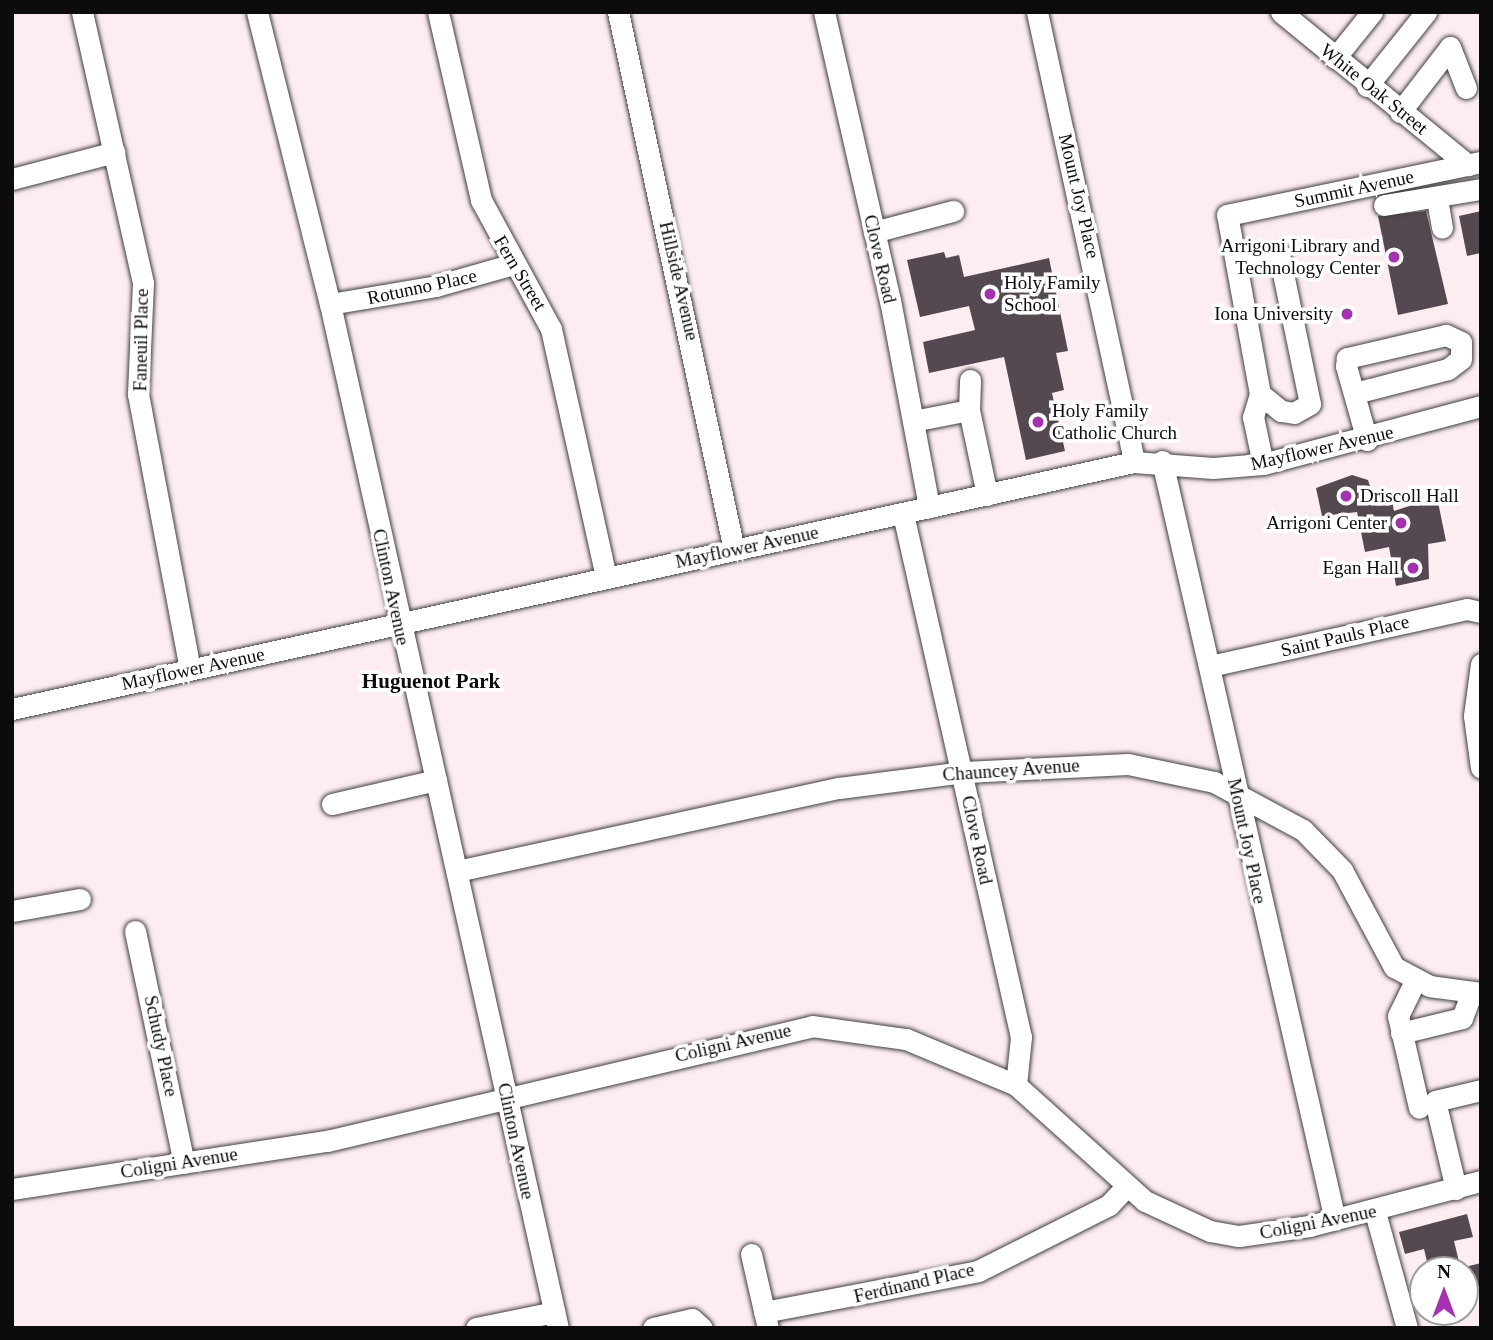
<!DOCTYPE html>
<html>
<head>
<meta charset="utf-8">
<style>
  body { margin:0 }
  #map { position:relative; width:1493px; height:1340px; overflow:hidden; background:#fdedf1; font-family:Georgia,serif }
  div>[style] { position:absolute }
  .building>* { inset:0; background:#544950 }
  .roads { filter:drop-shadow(0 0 2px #3f3f3f) drop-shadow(0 0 2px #3f3f3f) }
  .minor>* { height:21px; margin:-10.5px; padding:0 10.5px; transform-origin:10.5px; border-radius:10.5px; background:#fff }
  .dots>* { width:19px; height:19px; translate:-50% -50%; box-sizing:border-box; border:4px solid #fff; border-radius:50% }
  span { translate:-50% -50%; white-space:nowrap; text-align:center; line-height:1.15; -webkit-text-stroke:7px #fff; paint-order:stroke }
  .street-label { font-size:19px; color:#0c0c0c }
  .poi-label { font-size:19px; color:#0c0c0c }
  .right { translate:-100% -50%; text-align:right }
  .left { translate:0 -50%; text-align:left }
  .neighbourhood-label { font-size:21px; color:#0c0c0c; font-weight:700 }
  .frame { position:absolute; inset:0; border:14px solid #0c0c0c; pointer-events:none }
  .north { position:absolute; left:1409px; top:1256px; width:70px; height:70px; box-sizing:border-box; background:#fff; border:2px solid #9e9e9e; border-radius:50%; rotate:0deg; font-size:19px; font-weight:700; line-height:28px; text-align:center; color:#0c0c0c }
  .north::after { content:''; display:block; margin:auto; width:24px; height:32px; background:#a530b0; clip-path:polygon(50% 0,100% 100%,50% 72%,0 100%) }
</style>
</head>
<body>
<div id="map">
  <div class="building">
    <div style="clip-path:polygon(1426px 211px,1448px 304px,1398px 315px,1378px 216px)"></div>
    <div style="clip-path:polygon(1481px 211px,1481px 253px,1467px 256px,1459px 216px)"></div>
    <div style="clip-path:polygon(944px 252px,946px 258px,959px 255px,964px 277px,1049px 258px,1068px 351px,1056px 353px,1064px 390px,1052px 393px,1065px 451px,1026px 460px,1004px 357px,929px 373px,923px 342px,975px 330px,969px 306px,920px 317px,907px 260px)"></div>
    <div style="clip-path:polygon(1352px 475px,1368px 480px,1376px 505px,1392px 501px,1394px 511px,1437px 497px,1446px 541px,1428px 544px,1429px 579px,1396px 586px,1389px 547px,1365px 552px,1357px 512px,1322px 516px,1316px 488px)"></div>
    <div style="clip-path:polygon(1467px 1214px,1473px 1237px,1454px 1241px,1461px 1270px,1429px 1270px,1424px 1249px,1405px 1254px,1399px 1232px)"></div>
    <div style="clip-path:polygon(1481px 1263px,1481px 1286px,1465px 1290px,1465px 1267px)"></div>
  </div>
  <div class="roads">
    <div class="minor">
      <div style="left:82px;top:12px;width:278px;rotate:77.3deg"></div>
      <div style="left:143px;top:283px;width:111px;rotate:92.6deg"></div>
      <div style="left:138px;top:394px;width:280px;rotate:79.3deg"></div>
      <div style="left:257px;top:12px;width:301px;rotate:76deg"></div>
      <div style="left:330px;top:304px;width:1049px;rotate:77.45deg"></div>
      <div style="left:438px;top:12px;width:193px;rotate:77.1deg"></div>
      <div style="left:481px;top:200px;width:147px;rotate:61.5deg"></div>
      <div style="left:551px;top:329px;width:254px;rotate:77.5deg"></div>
      <div style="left:618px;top:12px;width:550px;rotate:77.83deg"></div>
      <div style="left:824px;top:12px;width:295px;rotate:77.1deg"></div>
      <div style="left:890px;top:300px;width:211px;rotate:79.3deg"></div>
      <div style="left:1037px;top:12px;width:460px;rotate:77.8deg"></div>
      <div style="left:1281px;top:12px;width:242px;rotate:39.3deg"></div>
      <div style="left:1335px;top:58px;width:59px;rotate:-51.2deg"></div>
      <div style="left:1367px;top:86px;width:95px;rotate:-51.4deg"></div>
      <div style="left:1400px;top:112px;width:82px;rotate:-52.4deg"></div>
      <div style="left:1450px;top:47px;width:44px;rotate:68.7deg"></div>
      <div style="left:12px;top:179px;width:106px;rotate:-14.7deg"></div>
      <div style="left:1437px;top:199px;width:29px;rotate:80deg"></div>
      <div style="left:1384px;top:205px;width:98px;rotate:-9.4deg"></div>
      <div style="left:874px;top:232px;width:82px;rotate:-14.9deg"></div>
      <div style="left:1236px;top:263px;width:44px;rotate:-11.8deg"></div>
      <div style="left:1279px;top:254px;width:153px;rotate:78.3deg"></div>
      <div style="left:1310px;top:404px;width:18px;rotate:151deg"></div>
      <div style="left:1294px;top:413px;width:13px;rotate:-171deg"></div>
      <div style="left:1281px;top:411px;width:27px;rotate:-141deg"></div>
      <div style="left:330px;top:304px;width:108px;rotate:-9.6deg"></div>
      <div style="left:436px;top:286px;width:80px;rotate:-15.9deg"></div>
      <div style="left:1355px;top:393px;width:96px;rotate:-14.5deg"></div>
      <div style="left:1448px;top:369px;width:16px;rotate:-38deg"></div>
      <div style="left:1461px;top:359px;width:17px;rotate:-90deg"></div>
      <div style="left:1461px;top:342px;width:17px;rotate:-155deg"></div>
      <div style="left:1446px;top:335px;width:102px;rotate:166.9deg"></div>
      <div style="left:1347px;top:358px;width:8px;rotate:97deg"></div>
      <div style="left:1346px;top:366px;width:77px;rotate:74.2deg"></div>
      <div style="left:969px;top:410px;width:30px;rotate:-88deg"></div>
      <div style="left:913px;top:421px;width:57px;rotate:-11.1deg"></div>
      <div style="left:969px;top:410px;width:87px;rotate:78deg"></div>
      <div style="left:1162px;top:461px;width:778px;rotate:77.16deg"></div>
      <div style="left:1263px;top:464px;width:48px;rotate:-102deg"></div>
      <div style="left:1253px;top:417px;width:24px;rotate:-73deg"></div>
      <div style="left:1260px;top:394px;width:182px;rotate:-100.4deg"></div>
      <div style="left:1227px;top:215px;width:259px;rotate:-11.8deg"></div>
      <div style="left:903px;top:514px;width:536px;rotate:77.29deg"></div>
      <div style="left:1021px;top:1037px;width:48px;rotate:95.9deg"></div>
      <div style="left:1481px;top:664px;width:52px;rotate:97.7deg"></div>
      <div style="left:1474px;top:716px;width:52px;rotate:82.3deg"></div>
      <div style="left:1210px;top:666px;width:263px;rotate:-12.5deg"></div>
      <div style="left:1467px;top:609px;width:14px;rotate:12deg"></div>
      <div style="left:12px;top:709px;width:1149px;rotate:-12.42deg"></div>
      <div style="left:1134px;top:462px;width:79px;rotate:4.3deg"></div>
      <div style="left:1213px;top:468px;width:50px;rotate:-4.6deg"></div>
      <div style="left:1263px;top:464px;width:226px;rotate:-14.9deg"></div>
      <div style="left:332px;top:804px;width:107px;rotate:-13deg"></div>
      <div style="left:457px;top:871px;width:391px;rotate:-12.3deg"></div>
      <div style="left:839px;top:788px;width:126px;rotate:-7.3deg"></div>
      <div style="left:964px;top:772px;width:164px;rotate:-2.8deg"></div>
      <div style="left:1128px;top:764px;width:88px;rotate:11.8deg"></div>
      <div style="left:1214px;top:782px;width:101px;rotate:28.3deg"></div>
      <div style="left:1303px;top:830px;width:56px;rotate:45.7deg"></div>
      <div style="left:1342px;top:870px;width:110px;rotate:61.8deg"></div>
      <div style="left:1394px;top:967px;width:40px;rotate:28deg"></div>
      <div style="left:1429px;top:986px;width:52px;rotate:7.7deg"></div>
      <div style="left:12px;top:911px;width:69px;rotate:-10deg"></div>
      <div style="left:135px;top:931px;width:237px;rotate:78.1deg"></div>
      <div style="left:1415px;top:981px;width:39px;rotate:116deg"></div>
      <div style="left:1398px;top:1016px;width:94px;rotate:77.1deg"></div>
      <div style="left:1401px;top:1033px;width:63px;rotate:-13.8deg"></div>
      <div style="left:1462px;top:1018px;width:28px;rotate:-69deg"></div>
      <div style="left:12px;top:1189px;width:319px;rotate:-8.7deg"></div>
      <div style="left:327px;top:1141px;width:498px;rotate:-13.3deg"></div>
      <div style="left:812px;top:1026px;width:95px;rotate:7.9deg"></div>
      <div style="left:906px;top:1039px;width:119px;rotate:22.7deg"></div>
      <div style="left:1016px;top:1085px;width:173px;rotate:42deg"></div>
      <div style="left:1145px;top:1201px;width:72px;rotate:24.8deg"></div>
      <div style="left:1210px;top:1231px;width:29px;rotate:10deg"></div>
      <div style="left:1239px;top:1236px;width:71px;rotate:-8.1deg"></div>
      <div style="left:1309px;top:1226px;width:178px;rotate:-14.7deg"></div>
      <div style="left:1456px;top:1189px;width:90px;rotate:-103.4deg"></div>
      <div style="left:1435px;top:1101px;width:47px;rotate:-13.4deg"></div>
      <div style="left:1375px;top:1212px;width:120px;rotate:74.6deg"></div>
      <div style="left:751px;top:1254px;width:76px;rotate:77.1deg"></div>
      <div style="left:764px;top:1312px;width:218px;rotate:-10.8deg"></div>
      <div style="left:978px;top:1271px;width:147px;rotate:-26.7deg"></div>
      <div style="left:1109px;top:1205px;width:26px;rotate:-47deg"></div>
      <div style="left:476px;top:1328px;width:80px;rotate:-11.6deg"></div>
      <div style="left:653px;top:1328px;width:40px;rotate:-13deg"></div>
      <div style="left:692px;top:1319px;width:13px;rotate:42deg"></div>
    </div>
  </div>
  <div class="dots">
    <div style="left:1394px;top:257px;background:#a530b0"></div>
    <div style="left:990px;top:294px;background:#a530b0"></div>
    <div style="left:1347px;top:314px;background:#a530b0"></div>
    <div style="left:1038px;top:422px;background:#a530b0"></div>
    <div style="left:1346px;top:496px;background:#a530b0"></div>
    <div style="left:1401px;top:523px;background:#a530b0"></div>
    <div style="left:1413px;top:568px;background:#a530b0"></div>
  </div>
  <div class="street-label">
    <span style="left:1374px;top:89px;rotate:39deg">White Oak Street</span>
    <span style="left:1354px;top:189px;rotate:-12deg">Summit Avenue</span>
    <span style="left:1079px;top:196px;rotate:77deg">Mount Joy Place</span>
    <span style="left:880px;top:259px;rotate:77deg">Clove Road</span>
    <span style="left:520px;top:273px;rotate:59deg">Fern Street</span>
    <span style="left:679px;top:281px;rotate:77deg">Hillside Avenue</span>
    <span style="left:422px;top:287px;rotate:-12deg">Rotunno Place</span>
    <span style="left:141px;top:340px;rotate:-89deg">Faneuil Place</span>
    <span style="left:1322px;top:448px;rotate:-13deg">Mayflower Avenue</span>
    <span style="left:747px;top:547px;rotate:-12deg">Mayflower Avenue</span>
    <span style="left:391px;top:587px;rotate:78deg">Clinton Avenue</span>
    <span style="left:1345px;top:636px;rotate:-13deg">Saint Pauls Place</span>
    <span style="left:193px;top:669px;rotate:-12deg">Mayflower Avenue</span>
    <span style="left:1011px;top:770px;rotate:-4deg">Chauncey Avenue</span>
    <span style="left:977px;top:840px;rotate:78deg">Clove Road</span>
    <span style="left:1247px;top:841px;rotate:78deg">Mount Joy Place</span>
    <span style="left:733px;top:1043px;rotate:-13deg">Coligni Avenue</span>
    <span style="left:161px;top:1046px;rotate:78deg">Schudy Place</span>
    <span style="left:516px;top:1141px;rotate:78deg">Clinton Avenue</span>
    <span style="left:179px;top:1163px;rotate:-9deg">Coligni Avenue</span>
    <span style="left:1318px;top:1222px;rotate:-11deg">Coligni Avenue</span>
    <span style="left:914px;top:1283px;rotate:-13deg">Ferdinand Place</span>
  </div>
  <div class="poi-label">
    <span class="right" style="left:1380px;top:257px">Arrigoni Library and<br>Technology Center</span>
    <span class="left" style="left:1004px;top:294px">Holy Family<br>School</span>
    <span class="right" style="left:1333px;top:314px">Iona University</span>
    <span class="left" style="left:1052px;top:422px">Holy Family<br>Catholic Church</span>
    <span class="left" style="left:1360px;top:496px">Driscoll Hall</span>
    <span class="right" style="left:1387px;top:523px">Arrigoni Center</span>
    <span class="right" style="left:1399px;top:568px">Egan Hall</span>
  </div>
  <div class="neighbourhood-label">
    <span style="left:431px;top:681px">Huguenot Park</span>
  </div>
  <div class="frame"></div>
  <div class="north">N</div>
</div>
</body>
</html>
